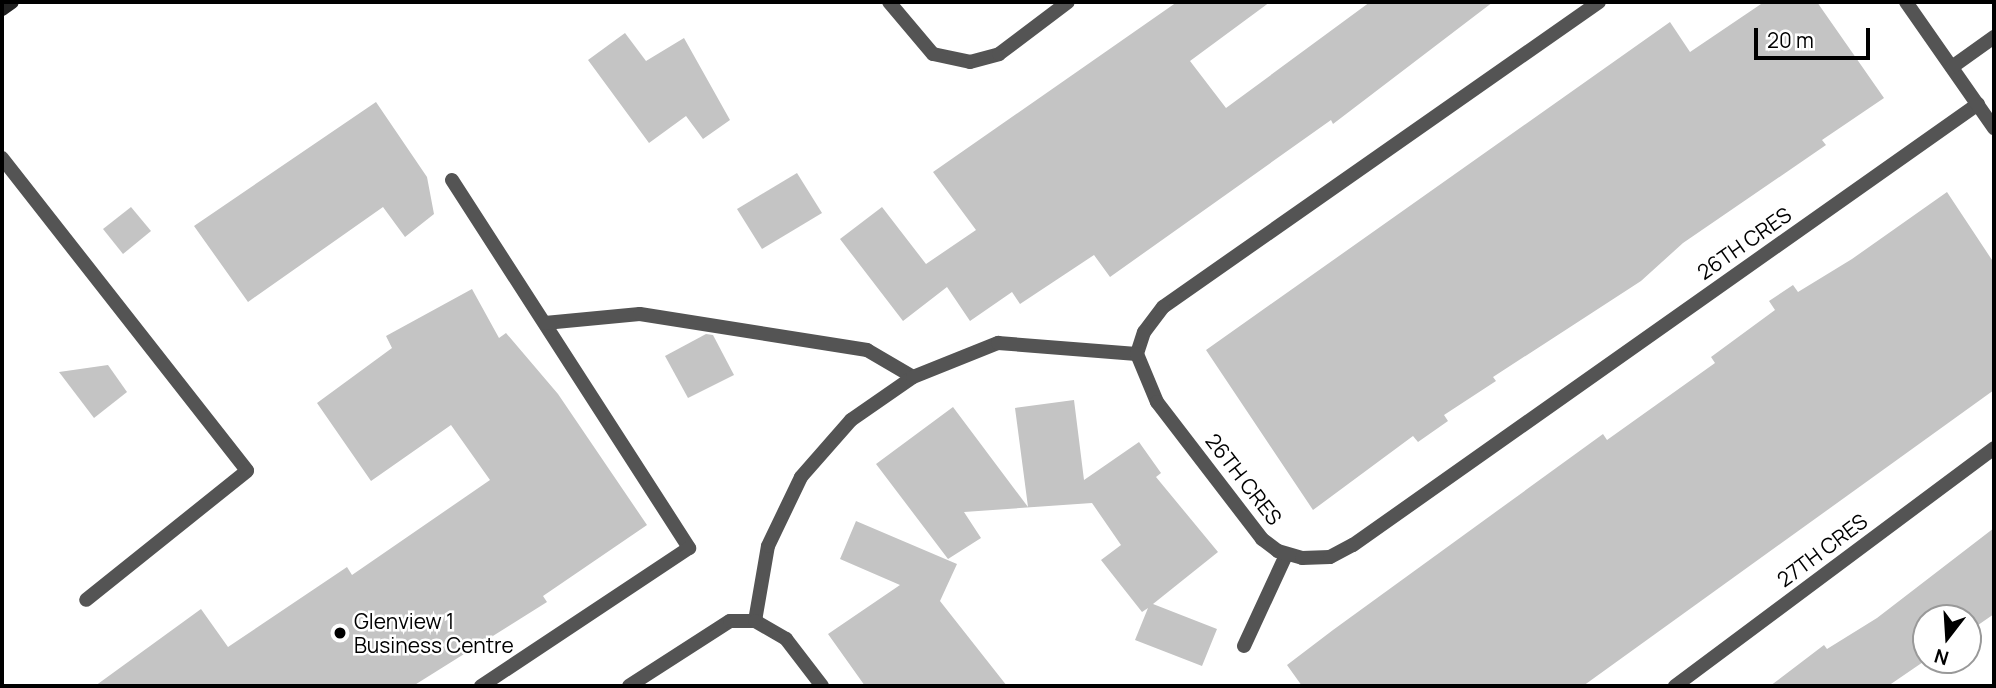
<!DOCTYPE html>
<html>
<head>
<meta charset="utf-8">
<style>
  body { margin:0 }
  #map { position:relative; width:1996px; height:688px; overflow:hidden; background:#fff; font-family:Manrope,sans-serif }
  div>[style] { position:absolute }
  .building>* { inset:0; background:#c4c4c4 }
  .lane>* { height:14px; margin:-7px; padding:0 7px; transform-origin:7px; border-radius:7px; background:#545454 }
  .street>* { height:14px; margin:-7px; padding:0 7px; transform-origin:7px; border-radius:7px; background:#545454 }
  .secondary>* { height:14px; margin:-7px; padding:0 7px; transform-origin:7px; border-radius:7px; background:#212121 }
  .dots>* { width:19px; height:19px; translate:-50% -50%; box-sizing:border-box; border:4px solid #fff; border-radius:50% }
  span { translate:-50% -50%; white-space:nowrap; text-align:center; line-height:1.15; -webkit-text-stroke:5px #fff; paint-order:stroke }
  .street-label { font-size:21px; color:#000 }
  .poi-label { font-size:21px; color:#000 }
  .left { translate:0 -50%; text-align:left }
  .frame { position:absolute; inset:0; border:4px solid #000; pointer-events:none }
  .north { position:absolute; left:1912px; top:604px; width:70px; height:70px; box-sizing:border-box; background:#fff; border:2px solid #999; border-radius:50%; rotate:197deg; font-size:19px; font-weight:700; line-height:28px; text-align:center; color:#000 }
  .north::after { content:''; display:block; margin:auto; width:24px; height:32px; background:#000; clip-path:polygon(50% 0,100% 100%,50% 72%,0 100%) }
  .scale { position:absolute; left:1754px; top:28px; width:116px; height:32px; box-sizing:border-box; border:4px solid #000; border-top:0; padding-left:9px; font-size:21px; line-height:24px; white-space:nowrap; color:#000; -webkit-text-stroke:5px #fff; paint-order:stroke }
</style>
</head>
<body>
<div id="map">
  <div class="building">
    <div style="clip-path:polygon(1177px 2px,1270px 2px,1190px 61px,1226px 108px,1370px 2px,1493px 2px,1333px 124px,1331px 120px,1110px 277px,1094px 255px,1020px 304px,1012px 292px,970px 321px,947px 287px,903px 321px,840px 239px,882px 207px,926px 264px,976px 230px,933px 172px)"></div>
    <div style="clip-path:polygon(1764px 2px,1817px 2px,1884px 98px,1822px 140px,1826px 145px,1683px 243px,1641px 281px,1493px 377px,1496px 381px,1444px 415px,1448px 421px,1418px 442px,1413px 436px,1313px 510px,1206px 350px,1670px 22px,1690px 52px)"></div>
    <div style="clip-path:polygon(625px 33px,646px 61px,684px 38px,730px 120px,703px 139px,686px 116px,649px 143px,588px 60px)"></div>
    <div style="clip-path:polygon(376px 102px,427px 177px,434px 214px,405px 237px,383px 207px,248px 302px,194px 226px)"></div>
    <div style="clip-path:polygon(797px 173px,822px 213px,762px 249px,737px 209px)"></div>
    <div style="clip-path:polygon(1947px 192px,1994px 263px,1994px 390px,1583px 686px,1302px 686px,1287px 665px,1333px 630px,1603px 434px,1607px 440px,1715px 363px,1711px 357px,1775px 310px,1769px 301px,1793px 285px,1798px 292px,1852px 259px)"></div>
    <div style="clip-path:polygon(131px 207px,151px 231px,123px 254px,103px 229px)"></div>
    <div style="clip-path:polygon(472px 289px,499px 338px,506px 333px,558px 394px,647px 525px,543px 596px,547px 602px,413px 686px,95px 686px,201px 609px,228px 647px,347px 567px,352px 575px,490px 480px,451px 425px,371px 481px,317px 403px,392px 348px,386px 336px)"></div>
    <div style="clip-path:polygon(706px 334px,713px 335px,734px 375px,688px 398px,665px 356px)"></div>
    <div style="clip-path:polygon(108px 365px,127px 392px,94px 418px,59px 372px)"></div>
    <div style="clip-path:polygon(1074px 400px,1084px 480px,1139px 442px,1161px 473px,1156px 477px,1218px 552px,1153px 604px,1217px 629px,1202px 666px,1135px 640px,1148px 608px,1142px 612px,1101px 560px,1121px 545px,1092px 503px,964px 512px,981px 538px,948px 559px,876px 464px,953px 407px,1028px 507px,1015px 408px)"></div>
    <div style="clip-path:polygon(856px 521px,957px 564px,940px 601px,1007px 686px,865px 686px,828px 634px,900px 585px,840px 559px)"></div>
    <div style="clip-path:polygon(1994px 528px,1994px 614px,1968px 632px,1968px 618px,1926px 618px,1926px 660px,1888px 686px,1770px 686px,1824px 645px,1827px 649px,1877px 618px)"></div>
  </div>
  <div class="lane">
    <div style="left:2px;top:158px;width:397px;rotate:51.9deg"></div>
    <div style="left:247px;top:471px;width:206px;rotate:141.3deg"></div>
    <div style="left:452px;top:180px;width:438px;rotate:57.2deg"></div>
    <div style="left:689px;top:548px;width:250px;rotate:146.4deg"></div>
    <div style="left:545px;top:323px;width:95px;rotate:-5.4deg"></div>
    <div style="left:640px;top:314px;width:230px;rotate:9deg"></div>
    <div style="left:867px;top:350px;width:53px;rotate:30.4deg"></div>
    <div style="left:755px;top:621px;width:76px;rotate:-80.2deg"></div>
    <div style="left:768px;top:546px;width:76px;rotate:-64.4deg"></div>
    <div style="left:801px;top:477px;width:76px;rotate:-48.7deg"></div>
    <div style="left:851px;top:420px;width:75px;rotate:-34.7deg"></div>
    <div style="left:913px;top:377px;width:92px;rotate:-21.8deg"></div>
    <div style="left:998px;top:343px;width:139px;rotate:4.5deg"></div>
    <div style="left:1244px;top:646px;width:100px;rotate:-65.2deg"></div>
  </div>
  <div class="street">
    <div style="left:889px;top:2px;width:68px;rotate:49.8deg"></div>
    <div style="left:933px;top:54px;width:38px;rotate:12deg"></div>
    <div style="left:970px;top:62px;width:30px;rotate:-15deg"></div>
    <div style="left:999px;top:54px;width:86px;rotate:-37deg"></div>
    <div style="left:1599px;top:2px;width:532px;rotate:145.03deg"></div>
    <div style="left:1163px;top:307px;width:31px;rotate:127deg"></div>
    <div style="left:1144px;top:332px;width:23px;rotate:108deg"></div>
    <div style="left:1137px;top:354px;width:52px;rotate:67.4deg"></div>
    <div style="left:1157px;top:402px;width:173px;rotate:52.5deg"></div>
    <div style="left:1262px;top:539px;width:20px;rotate:37deg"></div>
    <div style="left:1278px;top:551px;width:25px;rotate:16deg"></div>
    <div style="left:1302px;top:558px;width:28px;rotate:-2deg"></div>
    <div style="left:1330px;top:557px;width:26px;rotate:-28deg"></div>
    <div style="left:1353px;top:545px;width:765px;rotate:-35.21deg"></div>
    <div style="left:1906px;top:2px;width:154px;rotate:55.1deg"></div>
    <div style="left:1952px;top:67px;width:52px;rotate:-35.5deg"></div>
    <div style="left:629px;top:686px;width:120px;rotate:-32.8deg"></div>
    <div style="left:730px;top:621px;width:25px"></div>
    <div style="left:755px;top:621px;width:36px;rotate:30deg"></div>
    <div style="left:786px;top:639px;width:59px;rotate:52.5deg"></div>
    <div style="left:1675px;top:686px;width:398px;rotate:-36.7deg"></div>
  </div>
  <div class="secondary">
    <div style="left:2px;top:9px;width:12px;rotate:-35deg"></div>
  </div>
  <div class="dots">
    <div style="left:340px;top:633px;background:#000"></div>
  </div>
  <div class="street-label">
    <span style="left:1744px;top:243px;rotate:-35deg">26TH CRES</span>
    <span style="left:1244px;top:479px;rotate:52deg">26TH CRES</span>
    <span style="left:1822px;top:550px;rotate:-37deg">27TH CRES</span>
  </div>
  <div class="poi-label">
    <span class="left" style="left:354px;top:633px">Glenview 1<br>Business Centre</span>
  </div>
  <div class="frame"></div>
  <div class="north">N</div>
  <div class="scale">20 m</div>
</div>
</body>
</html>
